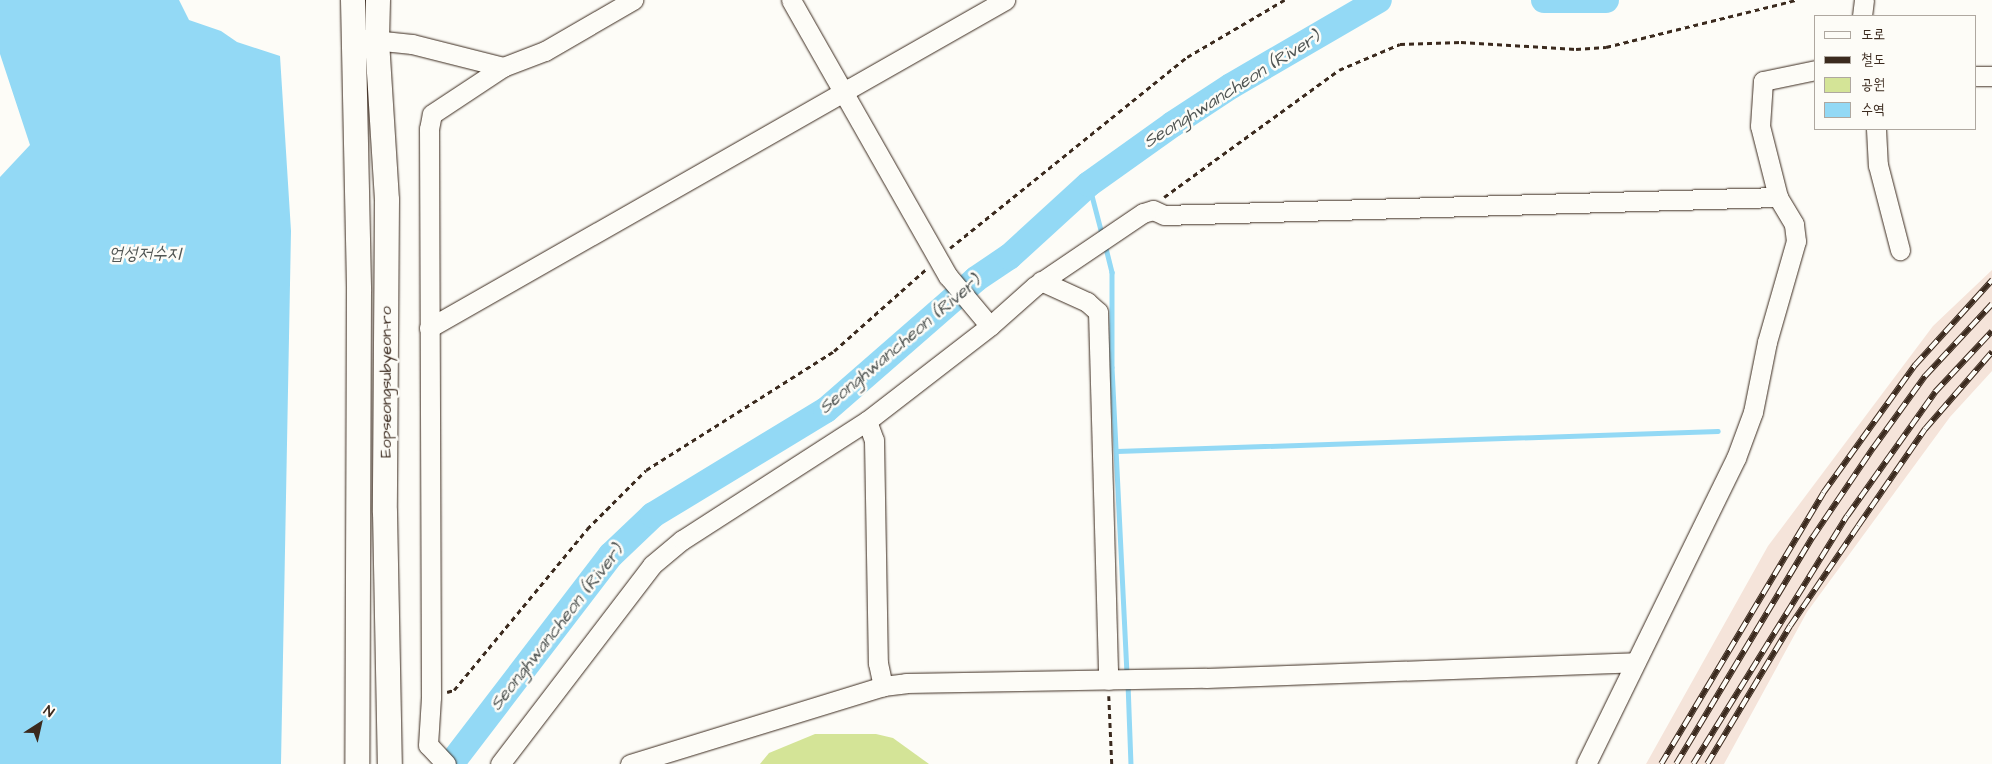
<!DOCTYPE html>
<html>
<head>
<meta charset="utf-8">
<style>
  body { margin:0 }
  #map { position:relative; width:1992px; height:764px; overflow:hidden; background:#fdfcf7; font-family:"Architects Daughter","Poor Story",sans-serif }
  div>[style] { position:absolute }
  .built>* { inset:0; background:#f5e4da }
  .green>* { inset:0; background:#d4e497 }
  .water>* { inset:0; background:#93d9f5 }
  .stream>* { height:4.5px; margin:-2.25px; padding:0 2.25px; transform-origin:2.25px; border-radius:2.25px; background:#93d9f5 }
  .river>* { height:26px; margin:-13px; padding:0 13px; transform-origin:13px; border-radius:13px; background:#93d9f5 }
  .path>* { height:2.5px; margin-top:-1.25px; transform-origin:0; background:repeating-linear-gradient(90deg,#3b2a1e 0 5px,transparent 0 9px) }
  .roads { filter:drop-shadow(0 0 1px #3b2a1e) drop-shadow(0 0 1px #3b2a1e) }
  .minor>* { height:19px; margin:-9.5px; padding:0 9.5px; transform-origin:9.5px; border-radius:9.5px; background:#fdfcf7 }
  .major>* { height:24px; margin:-12px; padding:0 12px; transform-origin:12px; border-radius:12px; background:#fdfcf7 }
  .rail>* { height:5.5px; margin-top:-2.75px; transform-origin:0; background:repeating-linear-gradient(90deg,#fdfcf7 0 11px,#3b2a1e 0 22px); box-sizing:border-box; border-block:1px solid #3b2a1e }
  span { translate:-50% -50%; white-space:nowrap; text-align:center; line-height:1.15; -webkit-text-stroke:5px #fdfcf7; paint-order:stroke }
  .street-label { font-size:16px; color:#3b2a1e }
  .water-label { font-size:18px; color:#515654; font-style:italic }
  .legend { position:absolute; left:1814px; top:15px; width:162px; height:115px; box-sizing:border-box; background:#fdfcf7; border:1px solid #afa8a0; margin:0; padding:6px 9px; list-style:none; font-size:15px; color:#3b2a1e }
  .legend li { display:flex; align-items:center; gap:10px; height:25px }
  .legend b { width:25px; border:1px solid #afa8a0 }
  .north { position:absolute; left:15px; top:699px; width:50px; height:50px; -webkit-text-stroke:4px #fdfcf7; paint-order:stroke; rotate:35deg; font-size:14px; font-weight:700; line-height:20px; text-align:center; color:#3b2a1e }
  .north::after { content:''; display:block; margin:auto; width:18px; height:22px; background:#3b2a1e; clip-path:polygon(50% 0,100% 100%,50% 72%,0 100%) }
</style>
</head>
<body>
<div id="map">
  <div class="built">
    <div style="clip-path:polygon(1992px 270px,1992px 371px,1950px 417px,1807px 612px,1724px 764px,1646px 764px,1768px 546px,1933px 326px)"></div>
  </div>
  <div class="green">
    <div style="clip-path:polygon(815px 734px,876px 734px,893px 738px,929px 764px,760px 764px,769px 753px)"></div>
  </div>
  <div class="water">
    <div style="clip-path:polygon(0 0,179px 0,189px 20px,221px 31px,237px 42px,280px 56px,291px 231px,281px 764px,0 764px,0 177px,30px 145px,0 54px)"></div>
  </div>
  <div class="stream">
    <div style="left:1089px;top:184px;width:52px;rotate:75.4deg"></div>
    <div style="left:1105px;top:244px;width:29px;rotate:76deg"></div>
    <div style="left:1112px;top:272px;width:95px;rotate:90deg"></div>
    <div style="left:1112px;top:367px;width:308px;rotate:87.2deg"></div>
    <div style="left:1117px;top:451px;width:601px;rotate:-1.91deg"></div>
    <div style="left:1128px;top:683px;width:81px;rotate:87.9deg"></div>
  </div>
  <div class="river">
    <div style="left:1544px;top:0;width:62px"></div>
    <div style="left:451px;top:764px;width:263px;rotate:-52.6deg"></div>
    <div style="left:611px;top:555px;width:58px;rotate:-43.6deg"></div>
    <div style="left:653px;top:515px;width:202px;rotate:-31.3deg"></div>
    <div style="left:826px;top:410px;width:199px;rotate:-41.1deg"></div>
    <div style="left:976px;top:279px;width:40px;rotate:-34deg"></div>
    <div style="left:1009px;top:257px;width:108px;rotate:-42.4deg"></div>
    <div style="left:1089px;top:184px;width:103px;rotate:-35.5deg"></div>
    <div style="left:1173px;top:124px;width:69px;rotate:-33.2deg"></div>
    <div style="left:1231px;top:86px;width:171px;rotate:-30.2deg"></div>
  </div>
  <div class="path">
    <div style="left:1164px;top:197px;width:216px;rotate:-36deg"></div>
    <div style="left:1339px;top:70px;width:66px;rotate:-23.1deg"></div>
    <div style="left:1400px;top:44px;width:61px;rotate:-1.9deg"></div>
    <div style="left:1461px;top:42px;width:115px;rotate:3.5deg"></div>
    <div style="left:1576px;top:49px;width:30px;rotate:-4deg"></div>
    <div style="left:1606px;top:47px;width:196px;rotate:-13.9deg"></div>
    <div style="left:950px;top:248px;width:304px;rotate:-38.9deg"></div>
    <div style="left:1187px;top:57px;width:113px;rotate:-30.4deg"></div>
    <div style="left:447px;top:692px;width:7px;rotate:-16deg"></div>
    <div style="left:454px;top:690px;width:209px;rotate:-50.4deg"></div>
    <div style="left:587px;top:529px;width:83px;rotate:-45deg"></div>
    <div style="left:646px;top:470px;width:222px;rotate:-32.3deg"></div>
    <div style="left:834px;top:351px;width:122px;rotate:-41.7deg"></div>
    <div style="left:1109px;top:696px;width:68px;rotate:87.5deg"></div>
  </div>
  <div class="roads">
    <div class="minor">
      <div style="left:791px;top:0;width:318px;rotate:60.4deg"></div>
      <div style="left:948px;top:276px;width:65px;rotate:50deg"></div>
      <div style="left:1862px;top:16px;width:16px;rotate:-83deg"></div>
      <div style="left:364px;top:39px;width:48px;rotate:5.9deg"></div>
      <div style="left:412px;top:44px;width:94px;rotate:14.2deg"></div>
      <div style="left:503px;top:67px;width:45px;rotate:-20.9deg"></div>
      <div style="left:545px;top:51px;width:102px;rotate:-30.1deg"></div>
      <div style="left:1976px;top:76px;width:16px"></div>
      <div style="left:1876px;top:129px;width:36px;rotate:87deg"></div>
      <div style="left:1878px;top:165px;width:88px;rotate:75.5deg"></div>
      <div style="left:1041px;top:281px;width:51px;rotate:24.5deg"></div>
      <div style="left:1087px;top:302px;width:15px;rotate:42deg"></div>
      <div style="left:1098px;top:312px;width:368px;rotate:88.4deg"></div>
      <div style="left:429px;top:328px;width:663px;rotate:-29.66deg"></div>
      <div style="left:867px;top:421px;width:20px;rotate:70deg"></div>
      <div style="left:874px;top:440px;width:223px;rotate:89deg"></div>
      <div style="left:878px;top:663px;width:24px;rotate:78deg"></div>
      <div style="left:446px;top:764px;width:26px;rotate:-133deg"></div>
      <div style="left:428px;top:745px;width:48px;rotate:-86.4deg"></div>
      <div style="left:431px;top:697px;width:568px;rotate:-90.2deg"></div>
      <div style="left:429px;top:129px;width:15px;rotate:-79deg"></div>
      <div style="left:432px;top:114px;width:85px;rotate:-33.5deg"></div>
      <div style="left:500px;top:764px;width:250px;rotate:-52.6deg"></div>
      <div style="left:652px;top:565px;width:39px;rotate:-40deg"></div>
      <div style="left:682px;top:540px;width:220px;rotate:-32.8deg"></div>
      <div style="left:867px;top:421px;width:155px;rotate:-37.7deg"></div>
      <div style="left:990px;top:326px;width:60px;rotate:-41.6deg"></div>
      <div style="left:1035px;top:286px;width:130px;rotate:-34.1deg"></div>
      <div style="left:1143px;top:213px;width:10px;rotate:-17deg"></div>
      <div style="left:1153px;top:210px;width:12px;rotate:24deg"></div>
      <div style="left:1164px;top:215px;width:614px;rotate:-1.68deg"></div>
      <div style="left:630px;top:764px;width:265px;rotate:-17.1deg"></div>
      <div style="left:883px;top:686px;width:23px;rotate:-7deg"></div>
      <div style="left:906px;top:683px;width:300px;rotate:-1deg"></div>
      <div style="left:1206px;top:678px;width:429px;rotate:-2.1deg"></div>
      <div style="left:1586px;top:764px;width:341px;rotate:-63.9deg"></div>
      <div style="left:1736px;top:458px;width:49px;rotate:-69.7deg"></div>
      <div style="left:1753px;top:412px;width:71px;rotate:-78.7deg"></div>
      <div style="left:1767px;top:342px;width:105px;rotate:-74deg"></div>
      <div style="left:1796px;top:241px;width:17px;rotate:-97deg"></div>
      <div style="left:1794px;top:224px;width:31px;rotate:-121deg"></div>
      <div style="left:1778px;top:197px;width:73px;rotate:-104.2deg"></div>
      <div style="left:1760px;top:126px;width:45px;rotate:-86.2deg"></div>
      <div style="left:1763px;top:81px;width:54px;rotate:-11.7deg"></div>
    </div>
    <div class="major">
      <div style="left:353px;top:0;width:291px;rotate:88.8deg"></div>
      <div style="left:359px;top:291px;width:473px;rotate:90.2deg"></div>
      <div style="left:378px;top:0;width:41px;rotate:91.4deg"></div>
      <div style="left:377px;top:41px;width:159px;rotate:86.4deg"></div>
      <div style="left:387px;top:200px;width:312px;rotate:90.4deg"></div>
      <div style="left:385px;top:512px;width:252px;rotate:88.9deg"></div>
    </div>
  </div>
  <div class="rail">
    <div style="left:1661px;top:764px;width:316px;rotate:-59.1deg"></div>
    <div style="left:1823px;top:493px;width:158px;rotate:-54.3deg"></div>
    <div style="left:1915px;top:365px;width:115px;rotate:-47.8deg"></div>
    <div style="left:1676px;top:764px;width:264px;rotate:-59deg"></div>
    <div style="left:1812px;top:538px;width:109px;rotate:-55.9deg"></div>
    <div style="left:1873px;top:448px;width:89px;rotate:-54.2deg"></div>
    <div style="left:1925px;top:376px;width:98px;rotate:-47.1deg"></div>
    <div style="left:1693px;top:764px;width:292px;rotate:-58.2deg"></div>
    <div style="left:1847px;top:516px;width:152px;rotate:-54.6deg"></div>
    <div style="left:1935px;top:392px;width:83px;rotate:-46.9deg"></div>
    <div style="left:1707px;top:764px;width:161px;rotate:-59deg"></div>
    <div style="left:1790px;top:626px;width:121px;rotate:-55.8deg"></div>
    <div style="left:1858px;top:526px;width:118px;rotate:-55.4deg"></div>
    <div style="left:1925px;top:429px;width:102px;rotate:-49deg"></div>
  </div>
  <div class="street-label">
    <span style="left:386px;top:382px;rotate:-90deg">Eopseongsubyeon-ro</span>
  </div>
  <div class="water-label">
    <span style="left:1232px;top:90px;rotate:-32deg">Seonghwancheon (River)</span>
    <span style="left:145px;top:254px">업성저수지</span>
    <span style="left:900px;top:345px;rotate:-40deg">Seonghwancheon (River)</span>
    <span style="left:557px;top:628px;rotate:-52deg">Seonghwancheon (River)</span>
  </div>
  <ul class="legend">
  <li><b style="height:6px;background:#fdfcf7"></b>도로</li>
  <li><b style="height:6px;background:#3b2a1e"></b>철도</li>
  <li><b style="height:14px;background:#d4e497"></b>공원</li>
  <li><b style="height:14px;background:#93d9f5"></b>수역</li>
  </ul>
  <div class="north">N</div>
</div>
</body>
</html>
